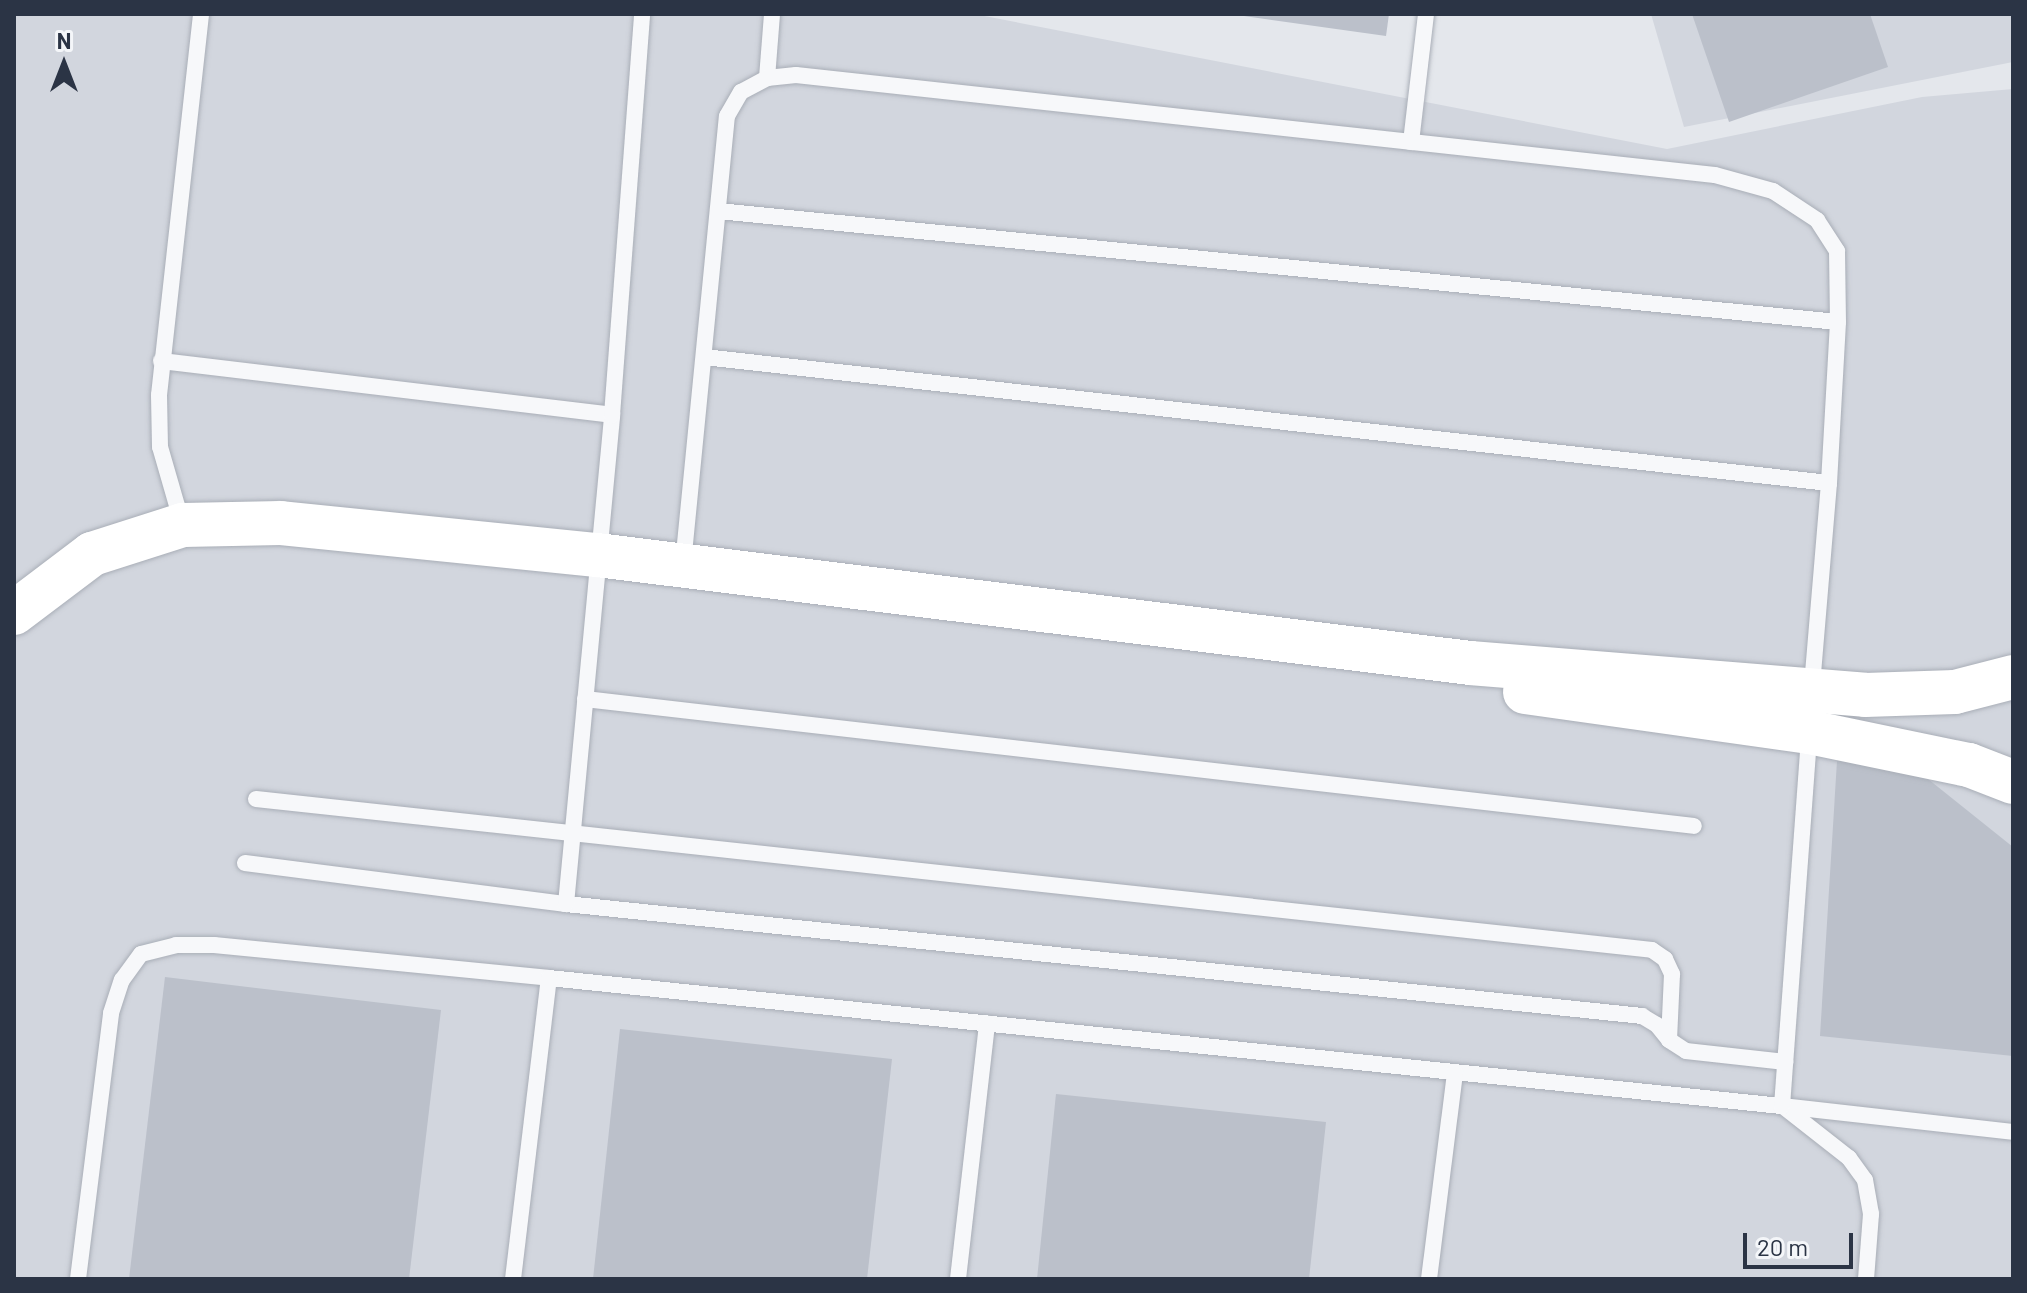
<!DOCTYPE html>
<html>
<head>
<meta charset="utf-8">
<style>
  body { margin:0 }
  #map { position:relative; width:2027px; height:1293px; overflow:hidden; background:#e4e7ec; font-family:Barlow,sans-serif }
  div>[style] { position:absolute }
  .built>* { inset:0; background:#d2d6de }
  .building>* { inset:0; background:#bbc0ca }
  .roads { filter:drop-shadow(0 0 2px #a9aeb7) drop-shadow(0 0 2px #a9aeb7) }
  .lane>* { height:16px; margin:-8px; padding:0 8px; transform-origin:8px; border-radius:8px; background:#f7f8fa }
  .secondary>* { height:44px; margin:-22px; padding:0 22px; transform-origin:22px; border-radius:22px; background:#fff }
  span { translate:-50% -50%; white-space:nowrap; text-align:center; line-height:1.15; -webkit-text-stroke:8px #f4f6f9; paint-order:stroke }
  .frame { position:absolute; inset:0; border:16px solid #2b3445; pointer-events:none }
  .north { position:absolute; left:24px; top:24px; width:80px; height:80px; -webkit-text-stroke:6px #f4f6f9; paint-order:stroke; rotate:0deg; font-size:22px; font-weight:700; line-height:32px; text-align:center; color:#2b3445 }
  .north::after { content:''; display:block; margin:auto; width:28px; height:36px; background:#2b3445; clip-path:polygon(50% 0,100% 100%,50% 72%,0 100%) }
  .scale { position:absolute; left:1743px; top:1233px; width:110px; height:36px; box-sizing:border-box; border:4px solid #2b3445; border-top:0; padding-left:10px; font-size:24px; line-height:28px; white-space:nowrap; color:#2b3445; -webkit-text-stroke:6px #f4f6f9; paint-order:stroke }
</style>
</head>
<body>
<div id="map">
  <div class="built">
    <div style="clip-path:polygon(14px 14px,974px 14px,1667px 149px,1922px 97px,2013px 89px,2013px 1279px,14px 1279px)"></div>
    <div style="clip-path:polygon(1651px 14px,2012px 14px,2013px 62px,1684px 127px)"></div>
  </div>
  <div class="building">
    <div style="clip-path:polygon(1230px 14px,1389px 14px,1386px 36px)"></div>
    <div style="clip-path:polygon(1692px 14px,1870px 14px,1888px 67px,1729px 122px)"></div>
    <div style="clip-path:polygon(1838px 745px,1893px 751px,2013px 847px,2013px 1056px,1820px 1036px)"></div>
    <div style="clip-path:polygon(165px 977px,441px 1010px,409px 1279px,129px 1279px)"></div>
    <div style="clip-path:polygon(620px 1029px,892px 1059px,867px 1279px,593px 1279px)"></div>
    <div style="clip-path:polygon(1056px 1094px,1326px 1122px,1309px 1279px,1037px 1279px)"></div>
  </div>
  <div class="roads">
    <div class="lane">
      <div style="left:767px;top:78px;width:64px;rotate:-85.5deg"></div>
      <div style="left:1411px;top:142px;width:129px;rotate:-83.3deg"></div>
      <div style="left:718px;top:211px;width:1125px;rotate:5.66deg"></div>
      <div style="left:704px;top:357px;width:1132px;rotate:6.39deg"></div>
      <div style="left:161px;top:361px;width:454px;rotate:6.8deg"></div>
      <div style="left:182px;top:523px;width:79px;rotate:-106.1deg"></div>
      <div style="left:160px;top:447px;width:52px;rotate:-91.1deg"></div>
      <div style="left:159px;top:395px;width:383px;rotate:-83.7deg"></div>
      <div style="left:683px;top:564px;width:450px;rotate:-84.4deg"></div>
      <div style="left:727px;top:116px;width:28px;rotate:-60deg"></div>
      <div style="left:741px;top:92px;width:30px;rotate:-28deg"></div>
      <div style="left:767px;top:78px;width:29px;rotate:-6deg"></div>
      <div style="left:796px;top:75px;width:924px;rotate:6.21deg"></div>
      <div style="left:1715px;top:175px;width:60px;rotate:15.4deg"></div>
      <div style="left:1773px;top:191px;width:53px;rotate:33.4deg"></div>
      <div style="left:1817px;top:220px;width:37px;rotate:57deg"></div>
      <div style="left:1837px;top:251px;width:71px;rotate:89.2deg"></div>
      <div style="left:1838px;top:322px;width:161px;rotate:93.2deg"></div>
      <div style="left:1829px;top:483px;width:205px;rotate:94.8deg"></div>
      <div style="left:585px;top:699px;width:1116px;rotate:6.53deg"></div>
      <div style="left:256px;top:799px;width:1404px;rotate:6.17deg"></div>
      <div style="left:1652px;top:950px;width:16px;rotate:35deg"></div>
      <div style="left:1665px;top:959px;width:17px;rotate:65deg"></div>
      <div style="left:1672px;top:974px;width:66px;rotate:92.6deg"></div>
      <div style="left:245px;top:863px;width:324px;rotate:7.3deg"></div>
      <div style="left:566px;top:904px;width:1082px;rotate:5.94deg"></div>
      <div style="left:1642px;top:1016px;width:17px;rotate:31deg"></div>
      <div style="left:1657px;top:1025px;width:19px;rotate:51deg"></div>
      <div style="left:1669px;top:1040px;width:20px;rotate:33deg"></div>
      <div style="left:1686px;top:1051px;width:100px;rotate:6.3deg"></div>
      <div style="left:566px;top:904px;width:491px;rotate:-84.6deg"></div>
      <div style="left:612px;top:415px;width:402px;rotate:-85.7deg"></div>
      <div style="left:1782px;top:1106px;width:232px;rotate:6.4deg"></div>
      <div style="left:1784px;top:1107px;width:83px;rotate:38.1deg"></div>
      <div style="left:1849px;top:1158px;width:27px;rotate:54deg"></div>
      <div style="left:1865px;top:1180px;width:35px;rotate:80deg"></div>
      <div style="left:1871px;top:1214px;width:65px;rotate:94.4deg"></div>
      <div style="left:78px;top:1279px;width:268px;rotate:-82.9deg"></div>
      <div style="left:111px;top:1013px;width:35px;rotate:-72deg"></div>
      <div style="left:122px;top:980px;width:32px;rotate:-54deg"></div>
      <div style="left:141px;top:954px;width:36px;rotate:-14deg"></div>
      <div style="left:176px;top:945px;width:38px"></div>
      <div style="left:214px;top:945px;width:337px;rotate:5.6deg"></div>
      <div style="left:549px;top:978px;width:1240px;rotate:5.93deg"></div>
      <div style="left:1782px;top:1106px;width:372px;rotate:-85.8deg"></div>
      <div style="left:513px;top:1279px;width:303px;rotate:-83.2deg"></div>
      <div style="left:958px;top:1279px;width:257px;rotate:-83.5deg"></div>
      <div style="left:1429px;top:1279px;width:208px;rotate:-82.8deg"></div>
    </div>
    <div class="secondary">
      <div style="left:14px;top:613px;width:98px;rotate:-37.1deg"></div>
      <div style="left:92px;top:554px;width:96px;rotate:-17.7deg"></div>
      <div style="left:183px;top:525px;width:98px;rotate:-1.2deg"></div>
      <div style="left:281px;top:523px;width:318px;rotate:5.8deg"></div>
      <div style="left:597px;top:555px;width:880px;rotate:7.05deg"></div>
      <div style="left:1470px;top:663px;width:396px;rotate:4.6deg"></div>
      <div style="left:1865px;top:695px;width:90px;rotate:-1.9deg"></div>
      <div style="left:1955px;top:692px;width:60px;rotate:-14.5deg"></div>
      <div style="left:1525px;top:692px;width:287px;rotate:8deg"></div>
      <div style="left:1809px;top:732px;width:163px;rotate:11.7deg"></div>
      <div style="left:1969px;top:765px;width:47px;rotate:21.1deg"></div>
    </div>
  </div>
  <div class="frame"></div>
  <div class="north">N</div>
  <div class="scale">20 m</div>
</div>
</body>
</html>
